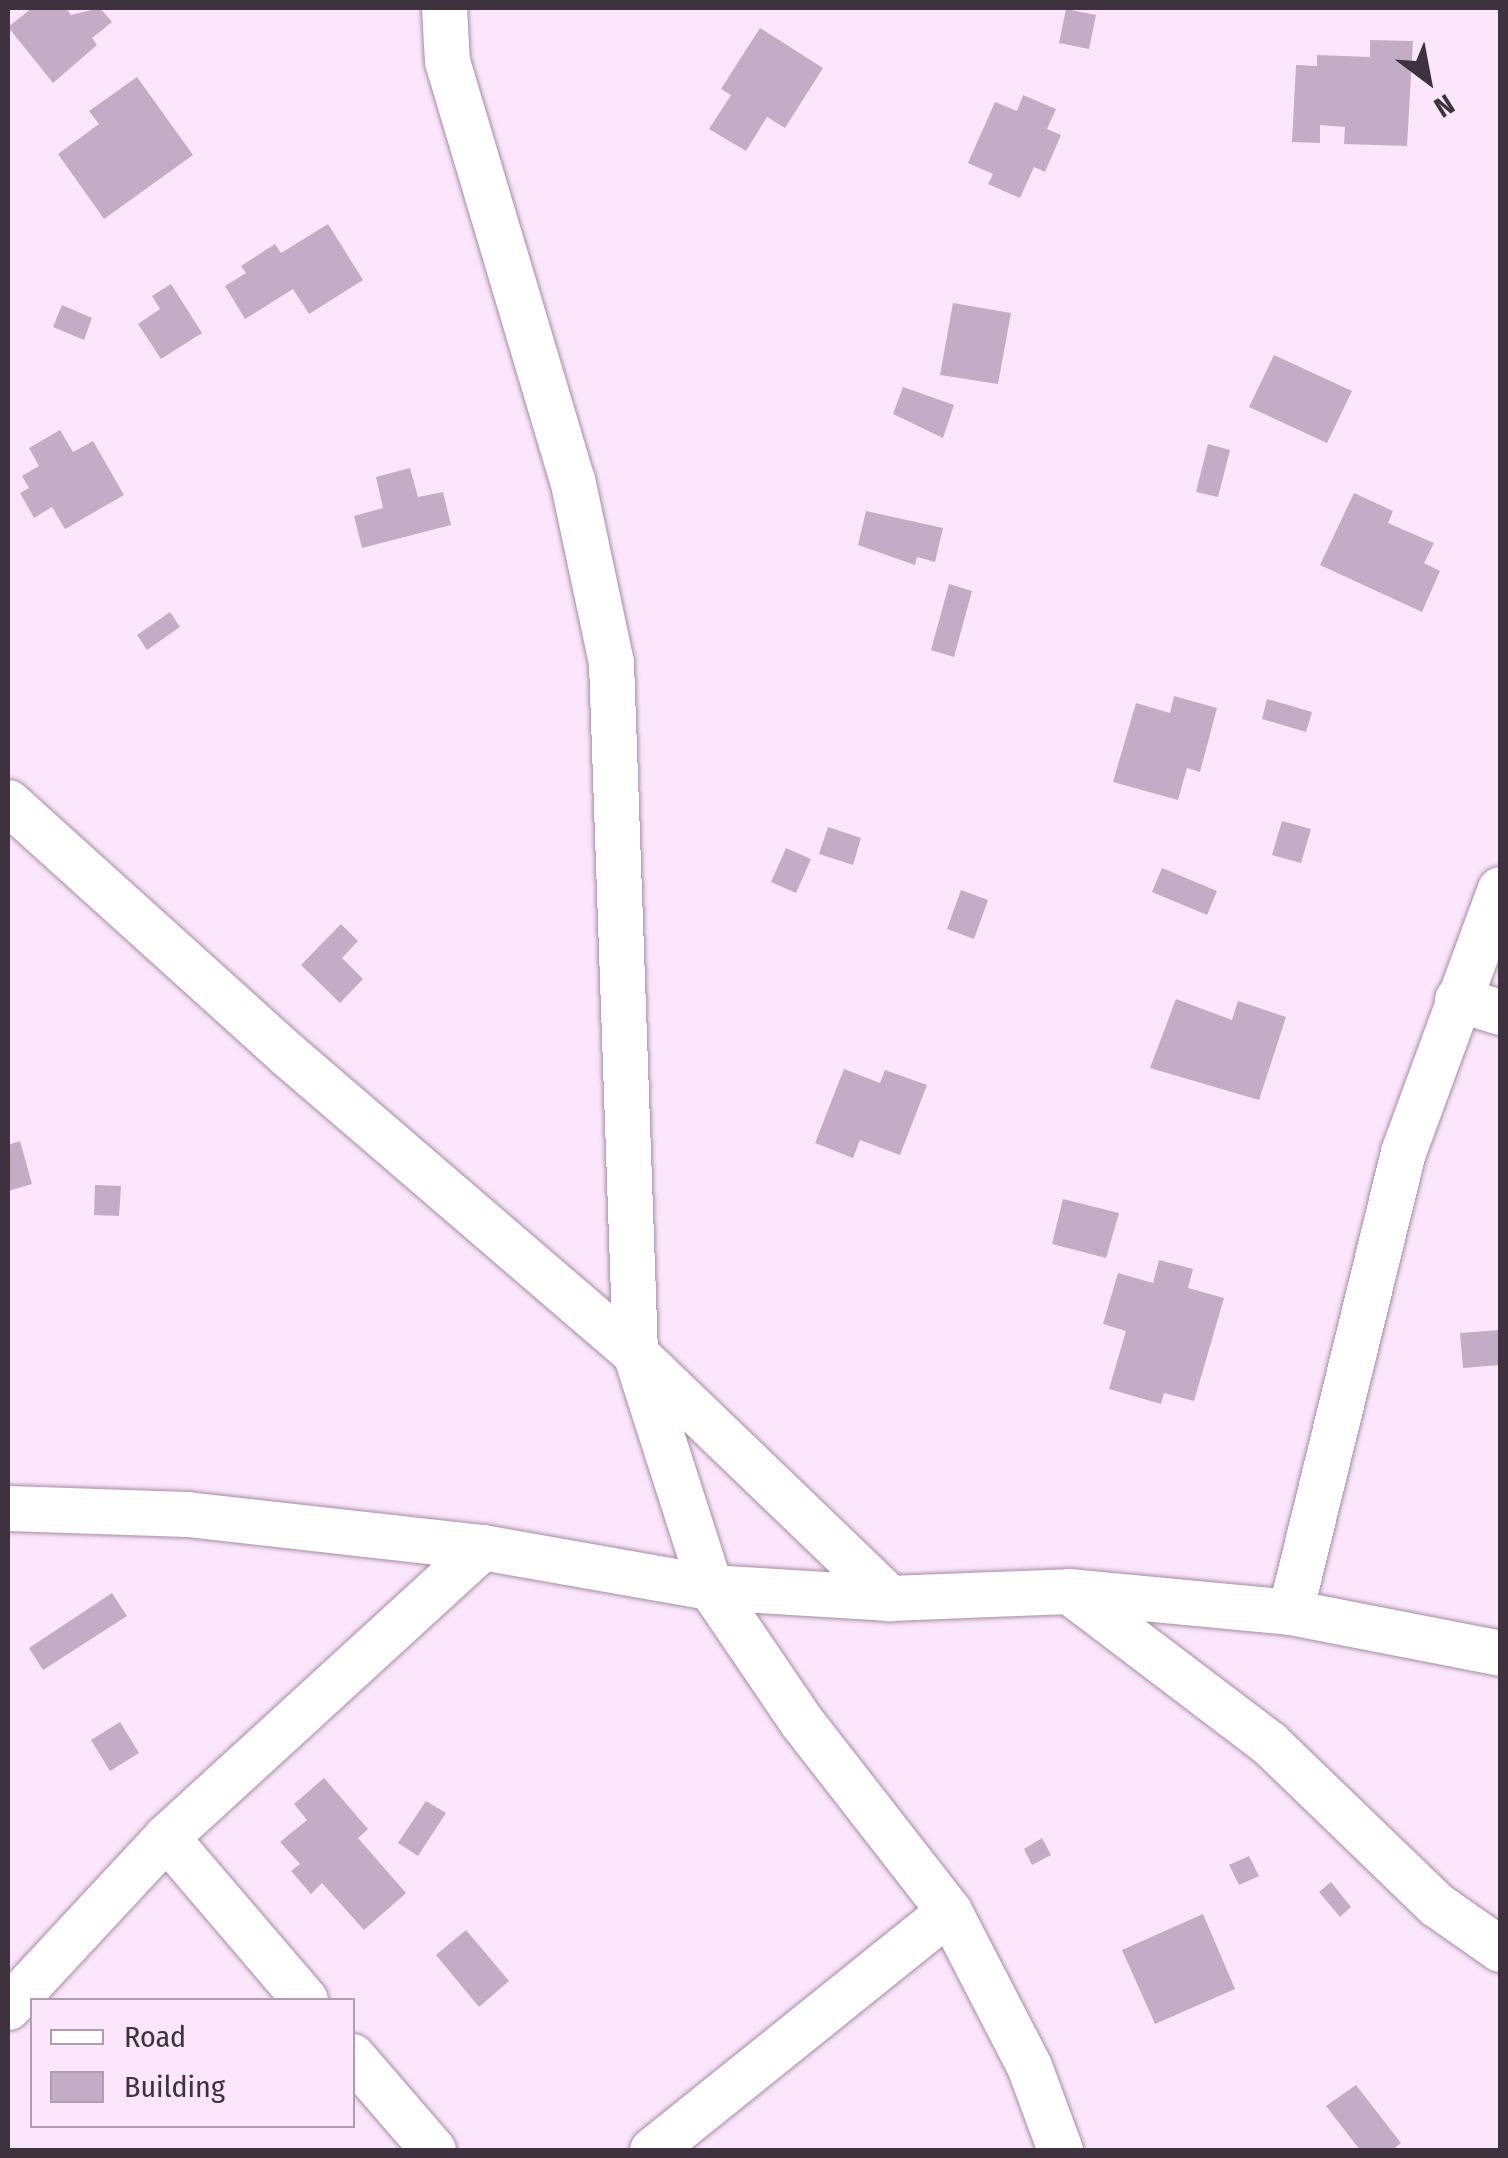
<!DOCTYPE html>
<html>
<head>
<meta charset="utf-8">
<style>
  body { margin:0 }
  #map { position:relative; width:1508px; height:2158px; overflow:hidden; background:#fce6fc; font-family:"Fira Sans Condensed",sans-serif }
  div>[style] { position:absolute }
  .building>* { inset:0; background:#c5acc6 }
  .roads { filter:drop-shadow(0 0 2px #a48ca5) drop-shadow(0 0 2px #a48ca5) }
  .street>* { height:45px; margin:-22.5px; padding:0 22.5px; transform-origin:22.5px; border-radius:22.5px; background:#fff }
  span { translate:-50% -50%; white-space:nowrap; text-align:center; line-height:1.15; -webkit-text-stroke:8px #fce6fc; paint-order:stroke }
  .frame { position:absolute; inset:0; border:10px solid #3d323d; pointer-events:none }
  .legend { position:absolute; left:30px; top:1998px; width:325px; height:130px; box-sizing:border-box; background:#fce6fc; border:2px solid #b09eb0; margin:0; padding:12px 18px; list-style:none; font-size:30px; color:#3d323d }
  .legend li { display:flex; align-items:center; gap:20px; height:50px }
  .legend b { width:50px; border:2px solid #b09eb0 }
  .north { position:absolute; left:1378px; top:30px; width:100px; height:100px; -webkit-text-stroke:8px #fce6fc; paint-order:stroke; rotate:148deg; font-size:28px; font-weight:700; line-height:40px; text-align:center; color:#3d323d }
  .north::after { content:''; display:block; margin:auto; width:35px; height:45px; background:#3d323d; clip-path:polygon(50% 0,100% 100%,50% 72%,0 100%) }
</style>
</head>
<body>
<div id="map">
  <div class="building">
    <div style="clip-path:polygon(32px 8px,66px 8px,71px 15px,100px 8px,112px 22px,92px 38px,97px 45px,53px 83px,8px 27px)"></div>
    <div style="clip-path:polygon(1066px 9px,1096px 15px,1089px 49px,1059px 43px)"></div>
    <div style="clip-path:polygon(760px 28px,823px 68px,785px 128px,767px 117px,746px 151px,709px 129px,731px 95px,721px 89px)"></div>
    <div style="clip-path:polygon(1370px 40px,1413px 41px,1407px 146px,1344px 144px,1345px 127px,1320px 125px,1320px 143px,1292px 142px,1296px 65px,1317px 66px,1317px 55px,1370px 57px)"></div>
    <div style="clip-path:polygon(137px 77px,193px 155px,104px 219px,58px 154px,99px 124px,89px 111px)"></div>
    <div style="clip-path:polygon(1023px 95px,1056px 109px,1047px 129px,1061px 135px,1045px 172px,1034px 167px,1020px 198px,988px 184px,993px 174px,968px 163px,995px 102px,1017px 111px)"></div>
    <div style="clip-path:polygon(328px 224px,363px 280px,309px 314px,293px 289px,245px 319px,225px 286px,246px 273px,241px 266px,275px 244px,281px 253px)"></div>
    <div style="clip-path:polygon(171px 284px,202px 333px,161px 359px,138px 324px,160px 309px,152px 296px)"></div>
    <div style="clip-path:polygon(953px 303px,1011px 313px,998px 384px,940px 375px)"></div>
    <div style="clip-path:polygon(62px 305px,92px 318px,84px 340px,53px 327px)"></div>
    <div style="clip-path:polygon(1274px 355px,1352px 391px,1327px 443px,1249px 407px)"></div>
    <div style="clip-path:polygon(903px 387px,954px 405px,943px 438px,893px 414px)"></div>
    <div style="clip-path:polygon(60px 430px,73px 452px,93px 441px,124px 495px,65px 529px,52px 507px,34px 518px,20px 493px,29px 488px,22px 476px,39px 466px,29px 448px)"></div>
    <div style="clip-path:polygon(1208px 444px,1230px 450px,1218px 497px,1196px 492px)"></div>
    <div style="clip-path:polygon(410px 468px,418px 497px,443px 492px,451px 525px,362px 548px,354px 516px,383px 508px,376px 477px)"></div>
    <div style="clip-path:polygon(1354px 493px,1393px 511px,1388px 523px,1434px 543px,1424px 563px,1440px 571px,1422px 612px,1320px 565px)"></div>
    <div style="clip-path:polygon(866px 511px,943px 528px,935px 562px,917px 557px,915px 565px,858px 545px)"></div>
    <div style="clip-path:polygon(949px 584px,972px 591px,954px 657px,931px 650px)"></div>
    <div style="clip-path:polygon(170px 612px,180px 627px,147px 650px,137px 635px)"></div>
    <div style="clip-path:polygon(1174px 696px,1217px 708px,1200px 772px,1187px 768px,1178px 800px,1113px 782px,1136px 703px,1170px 713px)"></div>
    <div style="clip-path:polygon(1267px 699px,1312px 712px,1306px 732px,1262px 719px)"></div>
    <div style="clip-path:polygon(1282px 821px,1311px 829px,1301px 863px,1272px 855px)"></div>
    <div style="clip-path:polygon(828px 827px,861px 838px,853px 865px,819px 854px)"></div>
    <div style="clip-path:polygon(786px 848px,811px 859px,796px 893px,771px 882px)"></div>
    <div style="clip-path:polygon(1162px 868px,1217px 891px,1207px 915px,1152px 892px)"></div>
    <div style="clip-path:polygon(961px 890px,988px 900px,974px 939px,947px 929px)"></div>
    <div style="clip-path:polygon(341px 924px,358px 941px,342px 958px,363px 979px,340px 1003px,301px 965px)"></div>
    <div style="clip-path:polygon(1176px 999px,1232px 1020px,1238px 1001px,1286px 1017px,1259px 1100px,1150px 1068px)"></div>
    <div style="clip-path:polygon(844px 1069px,880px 1083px,885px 1070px,927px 1085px,900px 1155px,860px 1140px,853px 1158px,815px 1143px)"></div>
    <div style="clip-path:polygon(20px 1141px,32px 1184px,8px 1191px,8px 1145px)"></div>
    <div style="clip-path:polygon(95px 1185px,121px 1186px,119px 1216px,94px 1215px)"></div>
    <div style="clip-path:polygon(1063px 1199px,1119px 1213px,1106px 1258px,1052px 1244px)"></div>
    <div style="clip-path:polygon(1159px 1260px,1193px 1269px,1188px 1288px,1224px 1298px,1194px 1401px,1164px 1393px,1161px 1404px,1109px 1389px,1126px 1331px,1103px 1324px,1118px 1273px,1153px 1283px)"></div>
    <div style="clip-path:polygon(1500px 1330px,1500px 1365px,1463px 1368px,1460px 1333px)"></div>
    <div style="clip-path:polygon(112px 1593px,127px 1616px,43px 1670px,29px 1648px)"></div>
    <div style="clip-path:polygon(120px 1722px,139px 1753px,110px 1771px,91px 1740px)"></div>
    <div style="clip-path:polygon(324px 1778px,368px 1829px,358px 1838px,406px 1893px,364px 1930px,322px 1883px,311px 1894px,291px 1871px,300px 1864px,280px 1842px,307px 1820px,294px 1804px)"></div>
    <div style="clip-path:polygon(426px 1801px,446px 1813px,418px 1856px,398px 1843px)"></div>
    <div style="clip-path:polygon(1042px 1838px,1051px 1855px,1032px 1865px,1024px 1849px)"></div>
    <div style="clip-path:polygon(1249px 1856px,1259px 1876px,1239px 1885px,1229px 1865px)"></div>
    <div style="clip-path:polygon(1331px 1882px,1351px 1907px,1340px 1917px,1319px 1892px)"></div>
    <div style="clip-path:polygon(1203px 1914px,1235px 1989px,1155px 2024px,1122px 1950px)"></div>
    <div style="clip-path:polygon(466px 1930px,509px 1981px,479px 2007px,436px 1955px)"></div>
    <div style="clip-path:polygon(1356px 2085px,1401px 2143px,1392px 2150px,1360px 2150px,1326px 2106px)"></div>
  </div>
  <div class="roads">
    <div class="street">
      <div style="left:444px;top:8px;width:53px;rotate:86.8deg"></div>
      <div style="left:447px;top:61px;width:436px;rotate:73.4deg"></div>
      <div style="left:572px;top:479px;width:187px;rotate:78deg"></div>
      <div style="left:611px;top:662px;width:691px;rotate:88.01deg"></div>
      <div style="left:635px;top:1353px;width:246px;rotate:72.2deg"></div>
      <div style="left:710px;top:1587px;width:162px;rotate:55.8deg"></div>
      <div style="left:801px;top:1721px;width:241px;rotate:52.1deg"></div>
      <div style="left:949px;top:1911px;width:174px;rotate:62.7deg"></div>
      <div style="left:1029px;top:2066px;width:90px;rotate:69.7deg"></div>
      <div style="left:8px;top:802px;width:376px;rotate:42.1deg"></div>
      <div style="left:287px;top:1054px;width:459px;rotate:40.7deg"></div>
      <div style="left:635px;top:1353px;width:354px;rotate:43.9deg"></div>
      <div style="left:1457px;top:999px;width:45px;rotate:16.8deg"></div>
      <div style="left:8px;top:1508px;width:179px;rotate:1.9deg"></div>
      <div style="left:187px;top:1514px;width:297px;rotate:6.4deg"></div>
      <div style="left:482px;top:1547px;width:231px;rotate:10deg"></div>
      <div style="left:710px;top:1587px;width:180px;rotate:3.5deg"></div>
      <div style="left:890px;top:1598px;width:179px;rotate:-2.2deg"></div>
      <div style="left:1069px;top:1591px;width:222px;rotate:5.4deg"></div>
      <div style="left:1290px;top:1612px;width:214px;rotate:11deg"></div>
      <div style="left:1070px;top:1592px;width:250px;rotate:37.2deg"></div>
      <div style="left:1269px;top:1743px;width:233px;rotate:44deg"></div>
      <div style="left:1437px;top:1905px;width:77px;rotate:34.9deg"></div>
      <div style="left:1290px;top:1612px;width:474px;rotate:-76.2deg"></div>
      <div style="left:1403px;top:1152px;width:280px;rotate:-69.8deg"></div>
      <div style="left:166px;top:1837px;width:214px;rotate:49.5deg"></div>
      <div style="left:8px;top:2007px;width:232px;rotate:-47.1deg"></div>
      <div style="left:166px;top:1837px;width:429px;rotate:-42.5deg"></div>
      <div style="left:352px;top:2056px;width:124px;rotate:49.2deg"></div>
      <div style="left:652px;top:2150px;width:381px;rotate:-38.8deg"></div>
    </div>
  </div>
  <div class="frame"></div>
  <ul class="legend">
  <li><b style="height:12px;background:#fff"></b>Road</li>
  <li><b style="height:28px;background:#c5acc6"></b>Building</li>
  </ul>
  <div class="north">N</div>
</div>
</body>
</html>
